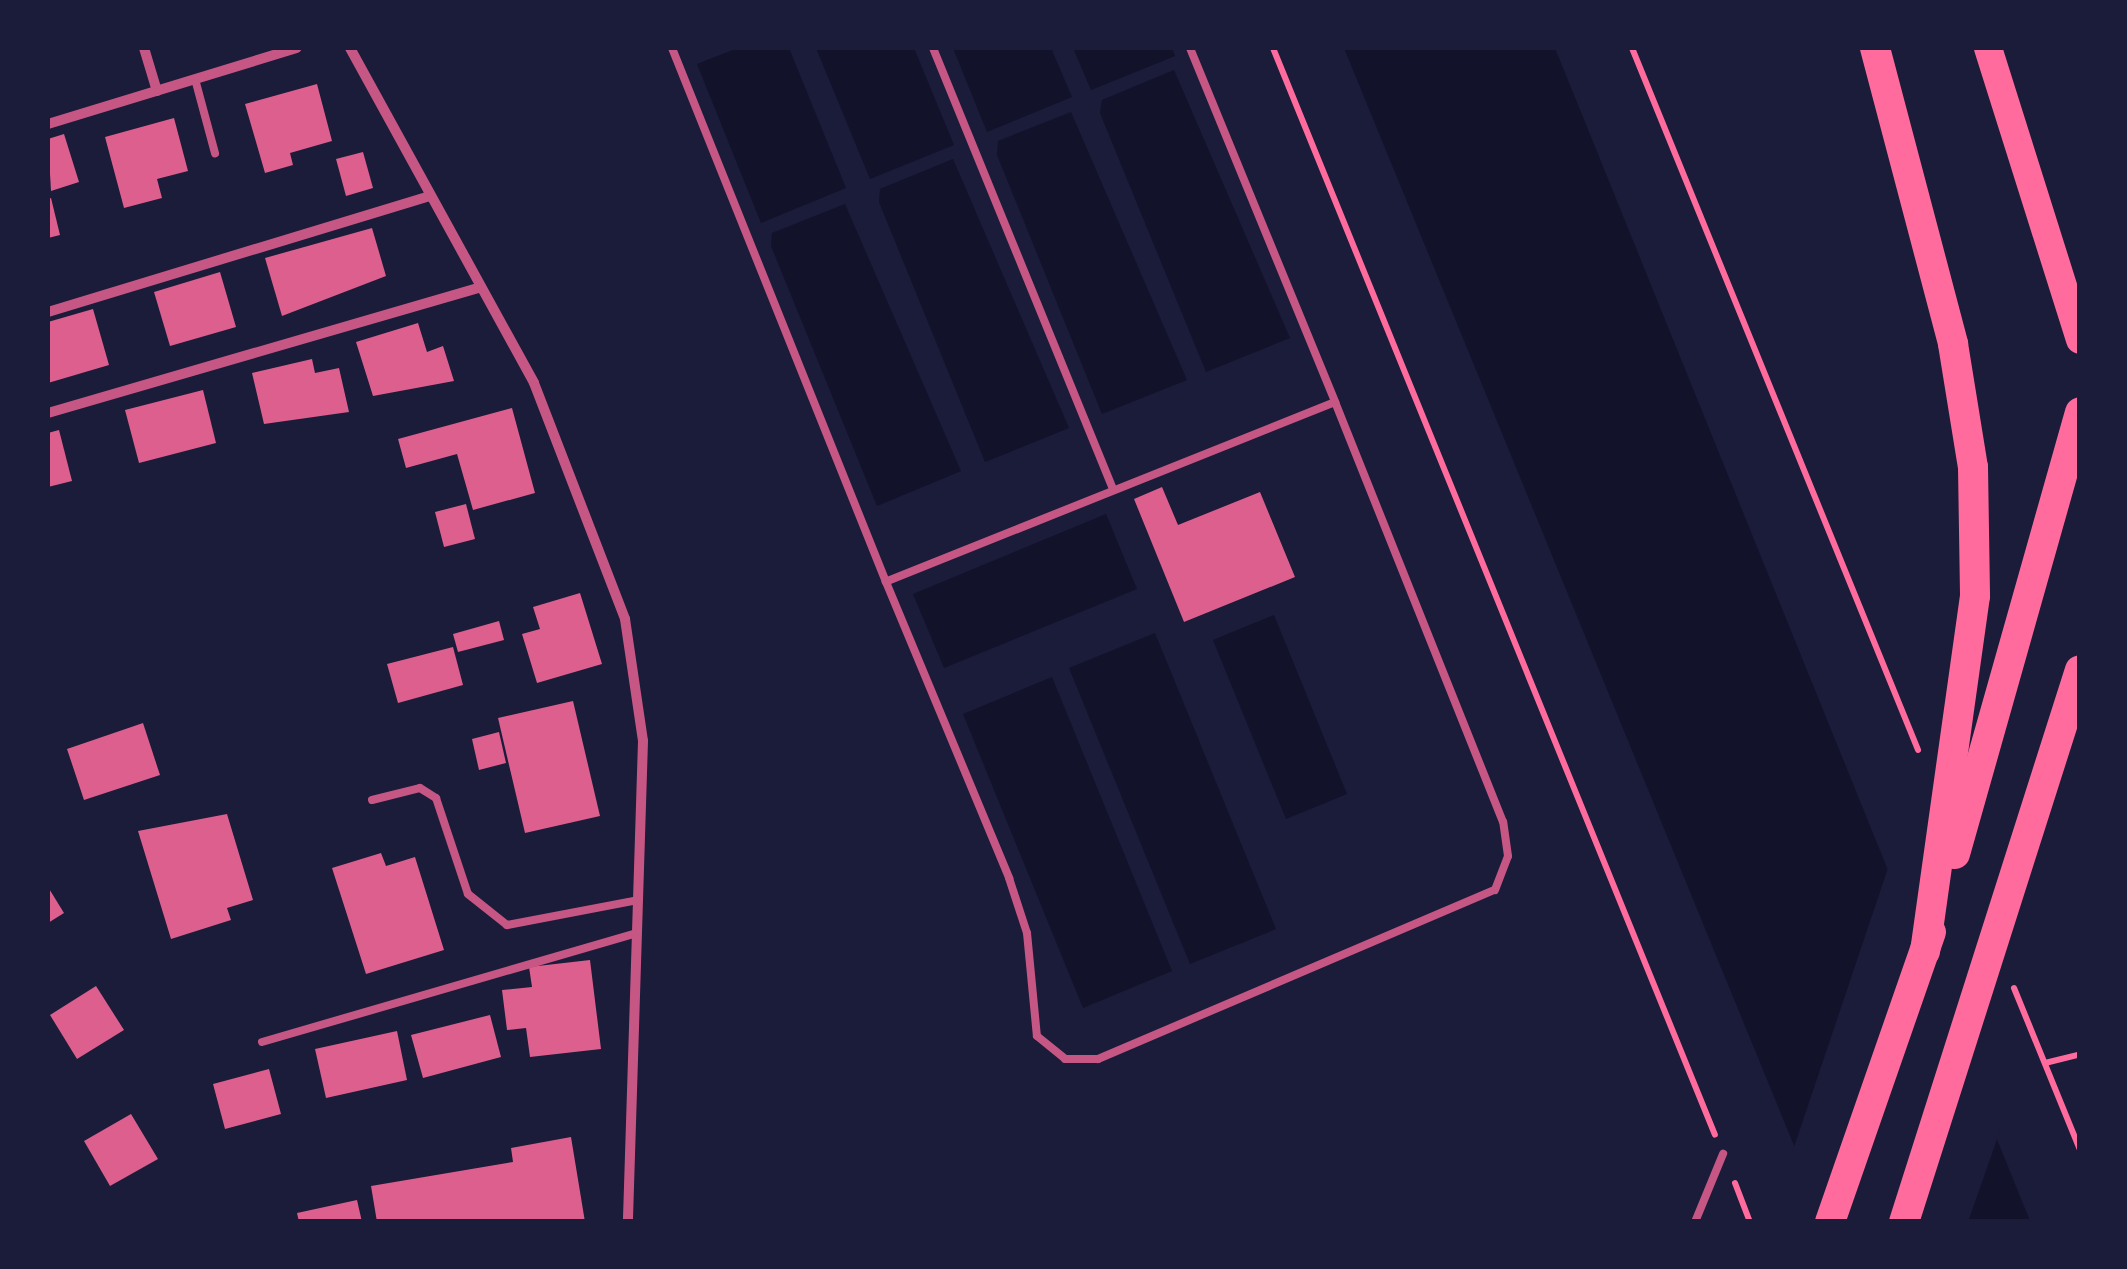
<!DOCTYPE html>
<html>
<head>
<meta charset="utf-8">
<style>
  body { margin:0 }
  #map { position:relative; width:2127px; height:1269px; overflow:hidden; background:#1b1b3a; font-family:Overpass,sans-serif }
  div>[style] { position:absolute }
  .water>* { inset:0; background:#12122b }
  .pier>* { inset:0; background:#1b1b3a }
  .building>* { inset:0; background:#dd5f8e }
  .path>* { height:6px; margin:-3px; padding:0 3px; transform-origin:3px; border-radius:3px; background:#ff6b9d }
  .service>* { height:8px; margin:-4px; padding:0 4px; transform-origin:4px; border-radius:4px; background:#c65784 }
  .minor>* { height:10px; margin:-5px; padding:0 5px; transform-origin:5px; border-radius:5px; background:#c65784 }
  .trunk>* { height:28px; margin:-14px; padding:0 14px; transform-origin:14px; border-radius:14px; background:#ff6b9d }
  .motorway>* { height:30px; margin:-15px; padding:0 15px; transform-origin:15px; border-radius:15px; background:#ff6b9d }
  span { translate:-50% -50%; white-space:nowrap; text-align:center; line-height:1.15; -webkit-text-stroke:9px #1b1b3a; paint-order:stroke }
  .frame { position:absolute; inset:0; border:50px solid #1b1b3a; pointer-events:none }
</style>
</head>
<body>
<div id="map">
  <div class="water">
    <div style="clip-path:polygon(738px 48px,789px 48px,846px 188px,761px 223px,697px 64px)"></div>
    <div style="clip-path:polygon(816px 48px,914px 48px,954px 145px,870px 179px)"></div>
    <div style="clip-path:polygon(953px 48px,1051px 48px,1072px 97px,987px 132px)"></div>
    <div style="clip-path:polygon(1073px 48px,1172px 48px,1175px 56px,1091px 90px)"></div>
    <div style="clip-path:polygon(1344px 48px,1555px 48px,2030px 1221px,1825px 1221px)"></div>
    <div style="clip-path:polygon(1174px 70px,1290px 338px,1206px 372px,1100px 113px,1102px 100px)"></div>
    <div style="clip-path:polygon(1071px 112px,1187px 380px,1102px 414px,997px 155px,998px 141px)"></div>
    <div style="clip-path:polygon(953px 159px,1069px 428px,985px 462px,879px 202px,880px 189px)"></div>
    <div style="clip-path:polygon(845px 204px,961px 471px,877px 506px,771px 246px,772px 233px)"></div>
    <div style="clip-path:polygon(1106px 514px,1137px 589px,944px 668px,913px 594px)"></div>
    <div style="clip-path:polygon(1274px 615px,1347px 794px,1286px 819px,1213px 640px)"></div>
    <div style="clip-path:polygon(1155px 633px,1276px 929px,1190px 964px,1069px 668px)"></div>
    <div style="clip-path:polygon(1052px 677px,1172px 971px,1083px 1008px,963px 714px)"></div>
  </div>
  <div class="pier">
    <div style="clip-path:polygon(1891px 859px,2000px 1131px,1968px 1222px,1820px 1222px,1792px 1153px)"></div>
  </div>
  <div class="building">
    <div style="clip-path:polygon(317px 84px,332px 141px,290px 153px,293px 165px,265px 173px,245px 104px)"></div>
    <div style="clip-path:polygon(174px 118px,188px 171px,157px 179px,162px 198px,124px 208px,105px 137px)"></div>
    <div style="clip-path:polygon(64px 134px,79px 182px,51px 191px,48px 139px)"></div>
    <div style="clip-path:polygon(363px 152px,373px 188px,346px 196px,336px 159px)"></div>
    <div style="clip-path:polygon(51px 198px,60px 235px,48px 238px,48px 199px)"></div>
    <div style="clip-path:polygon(372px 228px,386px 276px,282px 316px,265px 258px)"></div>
    <div style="clip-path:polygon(220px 272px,236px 327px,170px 346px,154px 292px)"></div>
    <div style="clip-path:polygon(93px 309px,109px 365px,48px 383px,48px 322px)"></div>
    <div style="clip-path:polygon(418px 323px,427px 352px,443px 346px,454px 381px,373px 396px,356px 342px)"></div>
    <div style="clip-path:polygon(312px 359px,315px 373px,339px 368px,349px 412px,264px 424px,252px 373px)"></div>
    <div style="clip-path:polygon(203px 390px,216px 443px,139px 463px,125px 410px)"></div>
    <div style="clip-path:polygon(512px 408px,535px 493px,473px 510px,457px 454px,406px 468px,398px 439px)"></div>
    <div style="clip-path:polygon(59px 430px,72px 481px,48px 487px,48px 433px)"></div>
    <div style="clip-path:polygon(1162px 487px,1178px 525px,1260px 492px,1295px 577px,1184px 622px,1134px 499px)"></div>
    <div style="clip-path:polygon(466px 504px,475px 539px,444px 547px,435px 512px)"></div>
    <div style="clip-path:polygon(580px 593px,602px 664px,537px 683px,522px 634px,540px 629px,533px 607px)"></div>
    <div style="clip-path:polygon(499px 621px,504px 640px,458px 652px,453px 634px)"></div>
    <div style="clip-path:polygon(453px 647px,463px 685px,398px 703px,387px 664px)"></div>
    <div style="clip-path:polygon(573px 701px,600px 816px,525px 833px,498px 718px)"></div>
    <div style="clip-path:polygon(143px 723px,160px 775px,84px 800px,67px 749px)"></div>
    <div style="clip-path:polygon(499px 732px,506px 763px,479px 770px,472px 739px)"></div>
    <div style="clip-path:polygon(227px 814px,253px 900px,227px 908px,231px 920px,171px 939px,138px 831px)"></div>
    <div style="clip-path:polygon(381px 853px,386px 866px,415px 857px,444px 950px,366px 974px,332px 868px)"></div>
    <div style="clip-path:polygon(48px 887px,64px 913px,48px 923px)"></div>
    <div style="clip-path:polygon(590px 960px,601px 1049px,530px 1057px,526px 1028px,507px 1030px,502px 990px,532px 987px,529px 967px)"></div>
    <div style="clip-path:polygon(96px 986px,124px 1030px,77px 1059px,50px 1015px)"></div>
    <div style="clip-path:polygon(490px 1015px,501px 1057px,423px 1078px,411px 1035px)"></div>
    <div style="clip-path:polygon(397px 1031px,407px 1080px,326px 1098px,315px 1049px)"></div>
    <div style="clip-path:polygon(269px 1069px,281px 1114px,225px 1129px,213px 1084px)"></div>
    <div style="clip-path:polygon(131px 1114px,158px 1159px,110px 1186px,84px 1141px)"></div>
    <div style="clip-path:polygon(571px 1137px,585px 1222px,377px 1222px,371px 1186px,513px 1162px,511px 1148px)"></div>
    <div style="clip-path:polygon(357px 1200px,362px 1222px,299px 1222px,297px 1213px)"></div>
  </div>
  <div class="path">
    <div style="left:1273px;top:48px;width:1173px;rotate:67.87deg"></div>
    <div style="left:1632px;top:48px;width:758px;rotate:67.83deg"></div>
    <div style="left:2014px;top:988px;width:175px;rotate:67.8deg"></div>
    <div style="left:2045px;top:1063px;width:36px;rotate:-14deg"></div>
    <div style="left:1735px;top:1183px;width:42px;rotate:69deg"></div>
  </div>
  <div class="service">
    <div style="left:672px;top:48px;width:575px;rotate:68.16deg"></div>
    <div style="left:886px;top:582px;width:321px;rotate:67.4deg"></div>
    <div style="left:1009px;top:878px;width:58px;rotate:71.9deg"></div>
    <div style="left:1027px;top:933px;width:103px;rotate:84.5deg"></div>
    <div style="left:1037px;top:1036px;width:36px;rotate:39deg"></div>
    <div style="left:1065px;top:1059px;width:33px"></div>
    <div style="left:1098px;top:1059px;width:431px;rotate:-23.1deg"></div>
    <div style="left:1495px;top:890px;width:36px;rotate:-69deg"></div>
    <div style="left:1508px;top:856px;width:34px;rotate:-98deg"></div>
    <div style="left:1503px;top:822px;width:452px;rotate:-111.8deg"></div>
    <div style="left:1335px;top:402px;width:484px;rotate:158.2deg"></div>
    <div style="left:933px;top:48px;width:475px;rotate:67.8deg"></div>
    <div style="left:1190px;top:48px;width:383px;rotate:67.7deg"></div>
    <div style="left:195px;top:79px;width:77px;rotate:74.9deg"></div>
    <div style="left:372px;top:800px;width:49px;rotate:-14deg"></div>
    <div style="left:420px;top:788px;width:19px;rotate:32deg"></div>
    <div style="left:436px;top:798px;width:101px;rotate:71.6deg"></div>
    <div style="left:468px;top:894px;width:50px;rotate:38.5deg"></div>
    <div style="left:507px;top:925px;width:133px;rotate:-10.8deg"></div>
    <div style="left:262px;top:1042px;width:390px;rotate:-16.2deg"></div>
    <div style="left:1695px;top:1222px;width:74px;rotate:-67.6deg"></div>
  </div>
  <div class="minor">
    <div style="left:144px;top:48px;width:45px;rotate:73.2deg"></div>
    <div style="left:350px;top:48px;width:382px;rotate:61.2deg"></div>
    <div style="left:534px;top:383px;width:253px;rotate:68.9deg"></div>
    <div style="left:625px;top:619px;width:123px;rotate:81.6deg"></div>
    <div style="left:643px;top:741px;width:481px;rotate:91.8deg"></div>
    <div style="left:48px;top:124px;width:260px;rotate:-17deg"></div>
    <div style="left:48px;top:312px;width:400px;rotate:-16.9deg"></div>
    <div style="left:48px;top:413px;width:451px;rotate:-16.2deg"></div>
  </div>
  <div class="trunk">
    <div style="left:1988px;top:48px;width:306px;rotate:72.5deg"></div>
  </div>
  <div class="motorway">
    <div style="left:1875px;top:48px;width:306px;rotate:75.2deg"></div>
    <div style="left:1953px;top:344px;width:125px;rotate:80.8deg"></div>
    <div style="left:1973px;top:467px;width:129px;rotate:89.1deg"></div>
    <div style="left:1975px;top:596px;width:359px;rotate:98deg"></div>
    <div style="left:1955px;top:854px;width:459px;rotate:-74.2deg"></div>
    <div style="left:1830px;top:1222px;width:307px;rotate:-70.8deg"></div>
    <div style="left:1904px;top:1222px;width:579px;rotate:-72.32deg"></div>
  </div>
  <div class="frame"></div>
</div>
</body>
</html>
